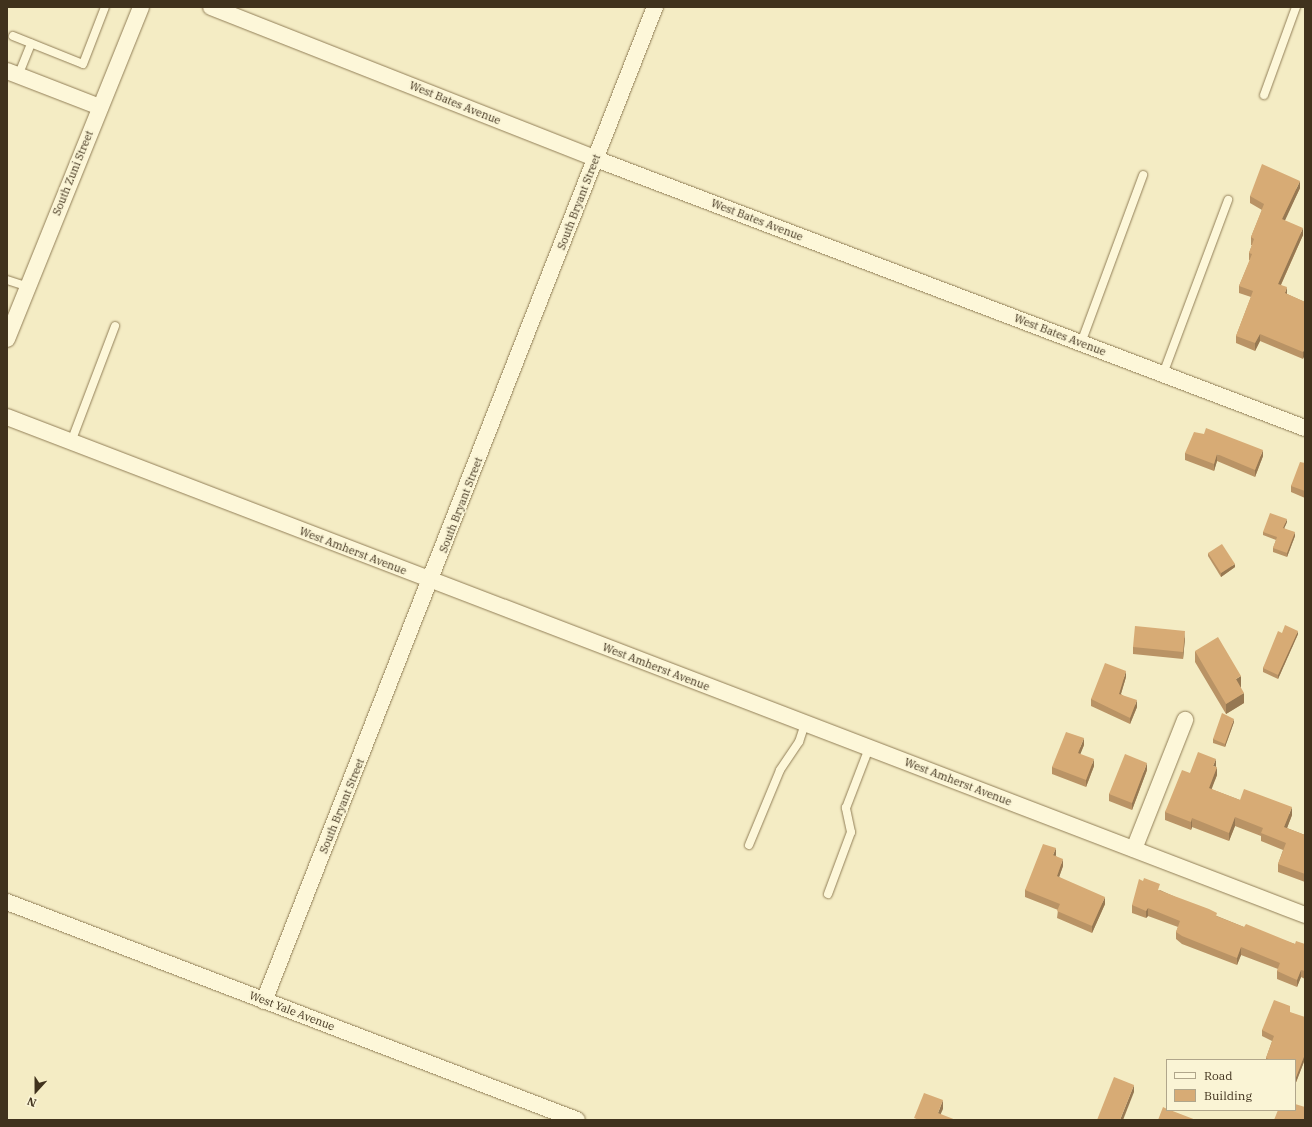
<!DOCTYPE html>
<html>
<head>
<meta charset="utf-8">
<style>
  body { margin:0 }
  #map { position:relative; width:1312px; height:1127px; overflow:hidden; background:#f4ecc4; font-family:"IBM Plex Serif",serif }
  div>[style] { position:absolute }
  .roads { filter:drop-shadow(0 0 1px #917e57) drop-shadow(0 0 1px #917e57) }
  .service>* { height:8px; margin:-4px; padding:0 4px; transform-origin:4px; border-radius:4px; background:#fdf7d9 }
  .minor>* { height:16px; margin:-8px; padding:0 8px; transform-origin:8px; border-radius:8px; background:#fdf7d9 }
  .wall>* { inset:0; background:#b99365 }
  .shaded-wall>* { inset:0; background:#967852 }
  .building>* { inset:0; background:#d7ab75 }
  span { translate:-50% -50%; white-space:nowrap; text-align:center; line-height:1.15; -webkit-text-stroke:3.5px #faf4d5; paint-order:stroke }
  .street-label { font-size:11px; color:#40321d }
  .frame { position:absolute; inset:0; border:8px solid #40321d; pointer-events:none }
  .legend { position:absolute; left:1166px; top:1059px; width:130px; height:52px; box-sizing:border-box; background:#faf4d5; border:1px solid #b0a68b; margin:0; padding:5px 7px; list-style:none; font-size:12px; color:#40321d }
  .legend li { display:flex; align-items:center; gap:8px; height:20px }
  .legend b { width:20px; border:1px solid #b0a68b }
  .north { position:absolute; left:16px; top:1071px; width:40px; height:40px; -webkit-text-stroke:3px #faf4d5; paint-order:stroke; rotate:201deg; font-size:11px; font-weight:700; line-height:16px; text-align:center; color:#40321d }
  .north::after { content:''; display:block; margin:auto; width:14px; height:18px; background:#40321d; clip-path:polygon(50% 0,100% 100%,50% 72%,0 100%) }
</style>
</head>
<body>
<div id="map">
  <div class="roads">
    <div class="service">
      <div style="left:13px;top:36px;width:75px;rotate:21.8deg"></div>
      <div style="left:83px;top:64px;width:61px;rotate:-68.9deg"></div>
      <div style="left:18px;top:76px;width:35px;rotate:-68deg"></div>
      <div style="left:1264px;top:95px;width:94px;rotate:-70deg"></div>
      <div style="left:7px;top:280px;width:22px;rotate:18deg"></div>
      <div style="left:1081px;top:343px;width:179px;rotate:-69.7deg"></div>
      <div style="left:1163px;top:374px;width:186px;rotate:-69.5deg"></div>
      <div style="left:71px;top:442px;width:124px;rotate:-69.2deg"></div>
      <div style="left:749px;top:845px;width:81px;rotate:-67.5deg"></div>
      <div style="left:780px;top:770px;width:34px;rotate:-56deg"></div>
      <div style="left:799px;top:742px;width:19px;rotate:-72deg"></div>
      <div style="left:828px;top:894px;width:66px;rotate:-69.6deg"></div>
      <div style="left:851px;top:832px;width:25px;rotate:-102deg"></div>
      <div style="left:846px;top:808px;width:64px;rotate:-69deg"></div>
    </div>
    <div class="minor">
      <div style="left:211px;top:7px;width:414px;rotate:21.5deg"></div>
      <div style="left:596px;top:159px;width:758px;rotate:20.78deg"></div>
      <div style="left:7px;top:71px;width:100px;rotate:21.2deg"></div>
      <div style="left:7px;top:339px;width:358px;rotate:-68deg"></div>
      <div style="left:7px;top:417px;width:1390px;rotate:20.99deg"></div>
      <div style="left:1134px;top:849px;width:139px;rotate:-68.4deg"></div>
      <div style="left:7px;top:902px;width:610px;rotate:20.93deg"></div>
      <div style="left:264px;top:1001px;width:1068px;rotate:-68.53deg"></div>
    </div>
  </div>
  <div class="wall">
    <div style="clip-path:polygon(1300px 188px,1284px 221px,1303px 235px,1281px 285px,1287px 294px,1305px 302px,1303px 359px,1260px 341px,1255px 351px,1236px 343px,1236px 336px,1251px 297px,1239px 293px,1239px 286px,1250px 260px,1249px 260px,1249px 253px,1252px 245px,1251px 245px,1251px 237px,1262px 210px,1250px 203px,1250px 196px)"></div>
    <div style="clip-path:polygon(1185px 453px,1263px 456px,1255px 477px,1217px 461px,1214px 471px,1185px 460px)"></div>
    <div style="clip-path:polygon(1305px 463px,1305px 498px,1291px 492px,1291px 486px)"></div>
    <div style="clip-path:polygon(1287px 522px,1284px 528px,1295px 536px,1287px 557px,1273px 552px,1273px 548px,1276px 540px,1263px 535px,1263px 532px)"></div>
    <div style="clip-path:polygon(1208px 553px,1235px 567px,1221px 577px,1208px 556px)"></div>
    <div style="clip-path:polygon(1282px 633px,1298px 634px,1278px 679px,1263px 672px,1263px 668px)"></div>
    <div style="clip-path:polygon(1185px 638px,1183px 659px,1133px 654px,1133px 647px)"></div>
    <div style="clip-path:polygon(1195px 651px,1241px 687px,1240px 687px,1244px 703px,1226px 714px,1195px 662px)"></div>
    <div style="clip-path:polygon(1126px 677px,1121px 694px,1137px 707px,1130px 724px,1091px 706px,1091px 699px)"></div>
    <div style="clip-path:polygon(1234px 722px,1225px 747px,1213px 743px,1213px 739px)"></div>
    <div style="clip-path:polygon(1084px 745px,1080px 754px,1094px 766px,1086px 787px,1052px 774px,1052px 767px)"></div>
    <div style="clip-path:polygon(1216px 767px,1217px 775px,1211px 789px,1240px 800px,1292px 815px,1287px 828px,1305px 835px,1305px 882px,1278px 872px,1278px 864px,1283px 850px,1261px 841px,1261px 836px,1235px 826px,1229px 841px,1192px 827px,1191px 830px,1165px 820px,1165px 812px,1190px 773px)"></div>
    <div style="clip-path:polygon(1147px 770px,1132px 810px,1109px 801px,1109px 794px)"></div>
    <div style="clip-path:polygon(1056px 855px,1056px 856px,1063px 866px,1059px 877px,1105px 904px,1092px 933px,1057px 918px,1058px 910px,1025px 897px,1025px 890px)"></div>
    <div style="clip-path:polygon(1160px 890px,1217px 916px,1244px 927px,1295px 944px,1305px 944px,1305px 979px,1301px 977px,1297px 987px,1277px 979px,1277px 971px,1278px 969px,1241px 955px,1237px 965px,1182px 944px,1176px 939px,1176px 932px,1178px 927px,1148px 916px,1146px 918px,1132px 913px,1132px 905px)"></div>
    <div style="clip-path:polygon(1290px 1012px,1305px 1059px,1295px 1085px,1295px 1060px,1266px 1060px,1266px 1058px,1272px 1041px,1262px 1036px,1262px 1030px)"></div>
  </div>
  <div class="shaded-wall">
    <div style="clip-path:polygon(1300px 181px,1300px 188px,1282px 227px,1282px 219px)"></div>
    <div style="clip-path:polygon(1303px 228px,1303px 235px,1278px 291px,1278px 284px)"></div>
    <div style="clip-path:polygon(1287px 287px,1287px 295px,1285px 293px)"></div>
    <div style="clip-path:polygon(1260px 334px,1260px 341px,1255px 351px,1255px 343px)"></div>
    <div style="clip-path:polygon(1305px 347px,1305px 355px,1303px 359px,1303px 352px)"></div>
    <div style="clip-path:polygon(1263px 450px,1263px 456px,1255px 477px,1255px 470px)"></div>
    <div style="clip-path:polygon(1217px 454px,1217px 461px,1214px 471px,1214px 464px)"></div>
    <div style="clip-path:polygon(1287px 519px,1287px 522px,1283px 531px,1283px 528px)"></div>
    <div style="clip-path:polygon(1295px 532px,1295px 536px,1287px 557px,1287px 553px)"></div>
    <div style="clip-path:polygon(1235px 564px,1235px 567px,1221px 577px,1221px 573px)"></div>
    <div style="clip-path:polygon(1185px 631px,1185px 638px,1183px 659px,1183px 652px)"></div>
    <div style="clip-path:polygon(1298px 631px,1298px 634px,1278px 679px,1278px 675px)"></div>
    <div style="clip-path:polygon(1126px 671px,1126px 677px,1119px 700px,1119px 694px)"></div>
    <div style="clip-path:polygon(1241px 676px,1241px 687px,1236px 690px,1236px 679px)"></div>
    <div style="clip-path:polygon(1244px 693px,1244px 703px,1226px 714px,1226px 704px)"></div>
    <div style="clip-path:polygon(1137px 700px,1137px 707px,1130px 724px,1130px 718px)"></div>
    <div style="clip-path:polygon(1234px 719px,1234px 722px,1225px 747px,1225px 744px)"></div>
    <div style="clip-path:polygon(1084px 738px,1084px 745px,1078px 760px,1078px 753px)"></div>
    <div style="clip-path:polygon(1094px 759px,1094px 766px,1086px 787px,1086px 780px)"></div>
    <div style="clip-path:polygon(1216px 759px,1216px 767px,1213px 766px)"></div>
    <div style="clip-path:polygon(1147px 763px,1147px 770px,1132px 810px,1132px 803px)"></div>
    <div style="clip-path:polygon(1217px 767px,1217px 775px,1209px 796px,1209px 788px)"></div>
    <div style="clip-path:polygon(1292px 807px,1292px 815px,1284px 836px,1284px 827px)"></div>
    <div style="clip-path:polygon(1235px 817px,1235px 826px,1229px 841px,1229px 833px)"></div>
    <div style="clip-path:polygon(1192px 818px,1192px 827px,1191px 830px,1191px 822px)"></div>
    <div style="clip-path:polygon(1056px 848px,1056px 855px,1053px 862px,1053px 855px)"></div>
    <div style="clip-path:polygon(1063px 859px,1063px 866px,1057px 883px,1057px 876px)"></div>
    <div style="clip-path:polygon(1105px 897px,1105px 904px,1092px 933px,1092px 926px)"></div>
    <div style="clip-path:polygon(1148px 908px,1148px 916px,1146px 918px,1146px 911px)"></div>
    <div style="clip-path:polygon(1241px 947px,1241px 955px,1237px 965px,1237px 958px)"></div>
    <div style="clip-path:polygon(1301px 970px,1301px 977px,1297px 987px,1297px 980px)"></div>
    <div style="clip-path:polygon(1305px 1054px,1305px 1059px,1295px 1085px,1295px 1080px)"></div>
    <div style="clip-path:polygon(1134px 1085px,1134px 1092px,1123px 1120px,1120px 1120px)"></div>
    <div style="clip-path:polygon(943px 1100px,943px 1109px,938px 1120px,938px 1113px)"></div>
  </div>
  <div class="building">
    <div style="clip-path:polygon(1262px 164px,1300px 181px,1282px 219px,1303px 228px,1278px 284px,1287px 287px,1285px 293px,1305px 302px,1305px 347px,1303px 352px,1260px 334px,1255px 343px,1236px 336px,1253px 291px,1239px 286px,1252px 254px,1249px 253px,1254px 239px,1251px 237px,1264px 204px,1250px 196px)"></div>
    <div style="clip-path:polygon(1206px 428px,1263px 450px,1255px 470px,1217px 454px,1214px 464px,1185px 453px,1194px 432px,1204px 434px)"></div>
    <div style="clip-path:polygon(1300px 462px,1305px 463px,1305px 491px,1291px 486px)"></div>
    <div style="clip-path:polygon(1270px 513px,1287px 519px,1283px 528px,1295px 532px,1287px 553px,1273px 548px,1277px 537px,1263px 532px)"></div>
    <div style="clip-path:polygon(1222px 544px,1235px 564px,1221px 573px,1208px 553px)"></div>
    <div style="clip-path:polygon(1285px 625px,1298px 631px,1278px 675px,1263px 668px,1278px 631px,1282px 633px)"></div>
    <div style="clip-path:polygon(1135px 626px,1185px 631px,1183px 652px,1133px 647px)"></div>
    <div style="clip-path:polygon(1218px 637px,1241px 676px,1236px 679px,1244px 693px,1226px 704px,1195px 651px)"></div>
    <div style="clip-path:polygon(1105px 663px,1126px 671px,1119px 694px,1137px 700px,1130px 718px,1091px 699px)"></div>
    <div style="clip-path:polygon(1222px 713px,1234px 719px,1225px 744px,1213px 739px)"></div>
    <div style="clip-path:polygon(1066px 732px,1084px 738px,1078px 753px,1094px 759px,1086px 780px,1052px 767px)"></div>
    <div style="clip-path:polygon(1198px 752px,1216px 759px,1213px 766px,1217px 767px,1209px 788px,1240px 800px,1244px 789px,1292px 807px,1284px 827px,1305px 835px,1305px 874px,1278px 864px,1286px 843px,1261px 833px,1263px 828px,1235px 817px,1229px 833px,1192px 818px,1191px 822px,1165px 812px,1182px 770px,1190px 773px)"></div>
    <div style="clip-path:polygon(1125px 754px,1147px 763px,1132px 803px,1109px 794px)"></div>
    <div style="clip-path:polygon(1043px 844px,1056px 848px,1053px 855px,1063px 859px,1057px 876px,1105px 897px,1092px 926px,1057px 911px,1060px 904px,1025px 890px)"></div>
    <div style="clip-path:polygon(1144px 878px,1160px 884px,1158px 890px,1209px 909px,1217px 913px,1216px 916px,1244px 927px,1246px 924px,1295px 944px,1296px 941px,1305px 944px,1305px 971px,1301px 970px,1297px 980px,1277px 971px,1280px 963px,1241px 947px,1237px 958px,1182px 936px,1176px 932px,1180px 921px,1148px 908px,1146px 911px,1132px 905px,1139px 879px,1143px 881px)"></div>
    <div style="clip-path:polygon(1274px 1000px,1290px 1006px,1290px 1012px,1305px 1017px,1305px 1054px,1295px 1080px,1295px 1060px,1271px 1060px,1266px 1058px,1274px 1036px,1262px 1030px)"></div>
    <div style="clip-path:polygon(1114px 1077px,1134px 1085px,1120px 1120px,1097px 1120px)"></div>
    <div style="clip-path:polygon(924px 1093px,943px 1100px,938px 1113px,956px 1120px,919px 1120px,914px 1118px)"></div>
    <div style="clip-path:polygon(1295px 1104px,1305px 1107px,1305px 1118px,1304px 1120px,1274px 1120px,1278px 1110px,1295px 1110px)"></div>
    <div style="clip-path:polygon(1163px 1107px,1167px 1109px,1167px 1110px,1170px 1110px,1196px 1120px,1158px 1120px)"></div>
  </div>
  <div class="street-label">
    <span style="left:455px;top:103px;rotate:22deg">West Bates Avenue</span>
    <span style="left:73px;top:173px;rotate:-68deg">South Zuni Street</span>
    <span style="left:579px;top:202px;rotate:-69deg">South Bryant Street</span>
    <span style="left:757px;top:220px;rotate:21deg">West Bates Avenue</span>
    <span style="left:1060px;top:335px;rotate:21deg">West Bates Avenue</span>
    <span style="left:461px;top:505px;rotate:-69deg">South Bryant Street</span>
    <span style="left:353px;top:551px;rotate:21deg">West Amherst Avenue</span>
    <span style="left:656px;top:667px;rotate:21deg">West Amherst Avenue</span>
    <span style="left:958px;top:782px;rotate:21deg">West Amherst Avenue</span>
    <span style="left:342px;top:806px;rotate:-68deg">South Bryant Street</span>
    <span style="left:292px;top:1011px;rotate:21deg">West Yale Avenue</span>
  </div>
  <div class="frame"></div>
  <ul class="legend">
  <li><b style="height:5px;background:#fdf7d9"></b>Road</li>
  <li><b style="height:11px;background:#d7ab75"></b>Building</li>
  </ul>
  <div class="north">N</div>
</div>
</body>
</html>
